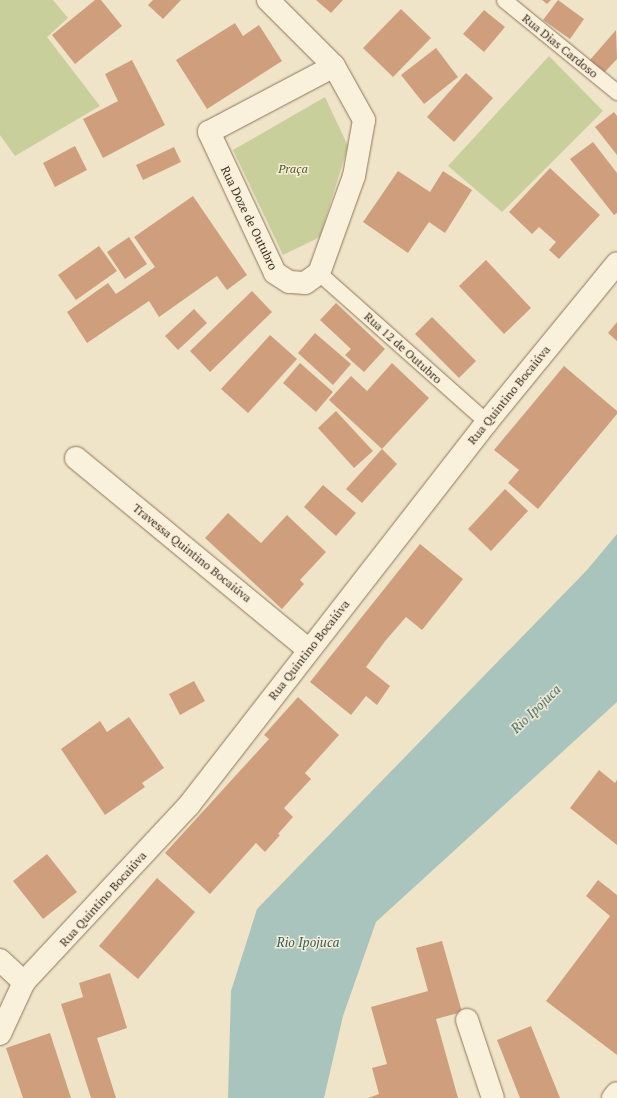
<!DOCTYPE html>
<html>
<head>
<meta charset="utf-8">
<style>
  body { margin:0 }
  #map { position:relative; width:617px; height:1098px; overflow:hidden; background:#f0e4c8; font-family:"PT Serif",serif }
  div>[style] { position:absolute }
  .green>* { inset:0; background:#c9cf9b }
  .water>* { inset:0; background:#a9c4bc }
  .building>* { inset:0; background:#cf9f7d }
  .roads { filter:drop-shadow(0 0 1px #8d765c) drop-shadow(0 0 1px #8d765c) }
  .service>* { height:15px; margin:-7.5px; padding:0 7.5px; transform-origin:7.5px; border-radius:7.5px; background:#faf1dc }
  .minor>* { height:22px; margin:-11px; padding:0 11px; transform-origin:11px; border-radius:11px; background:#faf1dc }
  .tertiary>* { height:22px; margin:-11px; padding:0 11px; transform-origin:11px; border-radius:11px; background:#faf1dc }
  .secondary>* { height:22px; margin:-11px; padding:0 11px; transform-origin:11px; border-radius:11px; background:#faf1dc }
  span { translate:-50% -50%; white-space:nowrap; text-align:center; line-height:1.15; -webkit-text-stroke:3px #f7eed8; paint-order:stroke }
  .street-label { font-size:12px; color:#3d2e20 }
  .park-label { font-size:12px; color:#4d5a26; font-style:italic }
  .water-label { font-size:13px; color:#2f5d5a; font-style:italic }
</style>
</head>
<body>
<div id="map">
  <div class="green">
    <div style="clip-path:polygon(0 0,53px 0,68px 18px,47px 37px,100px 106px,15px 156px,0 135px)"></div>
    <div style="clip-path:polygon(549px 56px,603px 111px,502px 212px,448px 166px)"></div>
    <div style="clip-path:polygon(325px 97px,348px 146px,320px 237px,283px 255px,233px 150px)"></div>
  </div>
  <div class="water">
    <div style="clip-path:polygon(617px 534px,617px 702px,376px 922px,343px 1016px,324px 1098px,228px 1098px,231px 991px,257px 909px,587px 570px)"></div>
  </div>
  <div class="building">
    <div style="clip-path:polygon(95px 0,101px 0,122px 26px,75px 64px,52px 35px)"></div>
    <div style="clip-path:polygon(153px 0,181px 0,163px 19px,148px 5px)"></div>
    <div style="clip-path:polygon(316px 0,343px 0,331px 13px)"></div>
    <div style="clip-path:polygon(542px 0,551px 0,547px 4px)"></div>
    <div style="clip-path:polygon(558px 0,584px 19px,570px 39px,543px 20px)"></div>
    <div style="clip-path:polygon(401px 9px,431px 38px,393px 77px,363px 48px)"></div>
    <div style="clip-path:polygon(484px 10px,505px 27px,484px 52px,463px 34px)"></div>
    <div style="clip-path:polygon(235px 23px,243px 36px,259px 25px,282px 61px,207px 109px,176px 60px)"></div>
    <div style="clip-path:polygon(616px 30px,617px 59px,603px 74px,589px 61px)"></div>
    <div style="clip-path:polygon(436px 48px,458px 77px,424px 104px,401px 75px)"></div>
    <div style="clip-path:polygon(132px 60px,165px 125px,103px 158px,83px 119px,118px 101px,105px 74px)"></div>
    <div style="clip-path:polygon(466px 73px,493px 98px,454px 142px,427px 117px)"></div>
    <div style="clip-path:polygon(614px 112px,617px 116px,617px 155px,595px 127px)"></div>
    <div style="clip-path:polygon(593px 142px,617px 173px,617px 213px,614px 215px,570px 159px)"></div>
    <div style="clip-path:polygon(75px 146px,87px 170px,55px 187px,43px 163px)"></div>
    <div style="clip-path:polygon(174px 147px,181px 162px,143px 180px,136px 165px)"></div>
    <div style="clip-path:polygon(550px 168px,600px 215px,559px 259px,549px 250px,556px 242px,539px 227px,532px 234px,509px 212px)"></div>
    <div style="clip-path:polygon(398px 171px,430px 192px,443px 171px,472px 190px,445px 233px,429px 222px,408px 253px,363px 222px)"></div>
    <div style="clip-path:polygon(193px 196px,247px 275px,227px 290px,217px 276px,159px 317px,149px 301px,87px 343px,67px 312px,108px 283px,116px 294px,155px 267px,134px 237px)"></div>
    <div style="clip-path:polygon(129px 237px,147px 264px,125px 279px,107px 252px)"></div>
    <div style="clip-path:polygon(99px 246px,117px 271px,76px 300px,58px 275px)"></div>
    <div style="clip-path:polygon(486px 260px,531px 308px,504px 334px,459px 286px)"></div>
    <div style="clip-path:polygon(252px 291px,272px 312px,210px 372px,190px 351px)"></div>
    <div style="clip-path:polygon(336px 303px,385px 349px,364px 372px,345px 355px,351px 349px,320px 320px)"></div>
    <div style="clip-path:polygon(194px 309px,207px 323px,178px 350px,165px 336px)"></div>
    <div style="clip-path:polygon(432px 317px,476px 361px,459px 378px,415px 334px)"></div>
    <div style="clip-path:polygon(617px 322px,617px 341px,608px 333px)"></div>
    <div style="clip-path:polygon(315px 333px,351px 364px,333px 385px,298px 353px)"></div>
    <div style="clip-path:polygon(270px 335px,297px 359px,248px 413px,221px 389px)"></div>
    <div style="clip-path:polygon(300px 363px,333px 392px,316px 412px,283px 383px)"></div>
    <div style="clip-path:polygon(392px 363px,429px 398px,382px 449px,329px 400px,351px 376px,367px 391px)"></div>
    <div style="clip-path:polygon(564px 366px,617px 411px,617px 414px,538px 509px,508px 483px,519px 470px,494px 450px)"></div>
    <div style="clip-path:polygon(336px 411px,373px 451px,354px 468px,318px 428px)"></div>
    <div style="clip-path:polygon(382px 449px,397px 464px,362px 503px,346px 489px)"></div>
    <div style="clip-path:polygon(323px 485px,356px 513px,336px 536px,304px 507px)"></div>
    <div style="clip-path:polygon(505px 489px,528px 511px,491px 551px,468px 529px)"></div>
    <div style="clip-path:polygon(228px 513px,261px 543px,287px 515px,326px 552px,300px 580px,304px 584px,282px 609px,205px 538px)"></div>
    <div style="clip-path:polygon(420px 544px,463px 579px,422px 630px,406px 617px,386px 640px,366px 667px,390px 686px,377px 705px,366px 696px,351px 715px,310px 682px)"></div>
    <div style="clip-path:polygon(194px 681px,205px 701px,180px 715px,169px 694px)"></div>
    <div style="clip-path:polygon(298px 697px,339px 735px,305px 773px,311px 779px,284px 808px,293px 817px,278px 834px,280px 835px,265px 852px,256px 843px,210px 894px,165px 853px,269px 739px,264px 735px)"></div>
    <div style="clip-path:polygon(129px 717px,164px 768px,142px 783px,145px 787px,105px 815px,61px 749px,100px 721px,107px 732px)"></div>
    <div style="clip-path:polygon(599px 770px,615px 783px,617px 780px,617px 845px,570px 808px)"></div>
    <div style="clip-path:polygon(47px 854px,77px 892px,43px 919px,13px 881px)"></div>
    <div style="clip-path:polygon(157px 878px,195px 912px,138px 979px,99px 946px)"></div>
    <div style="clip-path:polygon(598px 880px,617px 895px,617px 1055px,546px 1001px,610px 916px,586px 896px)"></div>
    <div style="clip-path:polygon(442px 941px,462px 1012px,436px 1019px,458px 1098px,368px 1098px,379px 1094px,372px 1068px,387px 1064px,371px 1007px,428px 991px,416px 948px)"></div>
    <div style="clip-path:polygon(110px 973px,127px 1028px,97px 1038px,116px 1098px,91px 1098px,61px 1004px,83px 997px,79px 983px)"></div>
    <div style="clip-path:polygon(531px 1026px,560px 1098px,520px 1098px,497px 1040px)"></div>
    <div style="clip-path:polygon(50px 1033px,71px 1098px,23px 1098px,6px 1048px)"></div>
  </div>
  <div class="roads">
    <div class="service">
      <div style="left:504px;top:0;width:146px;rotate:39.2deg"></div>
      <div style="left:319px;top:273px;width:225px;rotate:41.6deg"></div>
    </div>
    <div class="minor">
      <div style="left:268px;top:0;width:93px;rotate:45deg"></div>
      <div style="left:334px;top:66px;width:62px;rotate:60.9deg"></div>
      <div style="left:364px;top:120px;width:57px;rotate:100.1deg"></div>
      <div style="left:354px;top:176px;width:103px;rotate:109.8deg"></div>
      <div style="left:319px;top:273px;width:17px;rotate:144deg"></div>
      <div style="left:305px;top:283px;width:16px;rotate:-176deg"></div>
      <div style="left:289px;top:282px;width:17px;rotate:-147deg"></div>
      <div style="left:275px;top:273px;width:156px;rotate:-115.1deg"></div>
      <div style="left:209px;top:132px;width:141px;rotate:-27.8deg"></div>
      <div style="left:76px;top:458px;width:301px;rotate:39.5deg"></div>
      <div style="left:467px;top:1020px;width:82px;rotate:71.6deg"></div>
    </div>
    <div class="tertiary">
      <div style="left:0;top:960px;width:33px;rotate:43deg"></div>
    </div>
    <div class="secondary">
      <div style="left:0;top:1034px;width:57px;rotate:-65.2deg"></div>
      <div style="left:24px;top:982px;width:242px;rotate:-47deg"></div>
      <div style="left:189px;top:805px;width:485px;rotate:-52.1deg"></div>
      <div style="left:487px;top:422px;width:205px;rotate:-50.7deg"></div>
      <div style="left:613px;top:1098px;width:6px;rotate:-51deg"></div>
    </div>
  </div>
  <div class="street-label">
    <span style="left:560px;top:46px;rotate:39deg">Rua Dias Cardoso</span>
    <span style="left:249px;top:218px;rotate:64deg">Rua Doze de Outubro</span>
    <span style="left:403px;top:348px;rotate:42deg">Rua 12 de Outubro</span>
    <span style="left:509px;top:395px;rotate:-51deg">Rua Quintino Bocaiúva</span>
    <span style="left:192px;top:553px;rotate:39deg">Travessa Quintino Bocaiúva</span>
    <span style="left:309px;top:650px;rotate:-52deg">Rua Quintino Bocaiúva</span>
    <span style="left:103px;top:899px;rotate:-48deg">Rua Quintino Bocaiúva</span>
  </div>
  <div class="park-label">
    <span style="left:293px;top:169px">Praça</span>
  </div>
  <div class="water-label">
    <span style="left:536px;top:709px;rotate:-44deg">Rio Ipojuca</span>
    <span style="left:308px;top:942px">Rio Ipojuca</span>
  </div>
</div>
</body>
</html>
